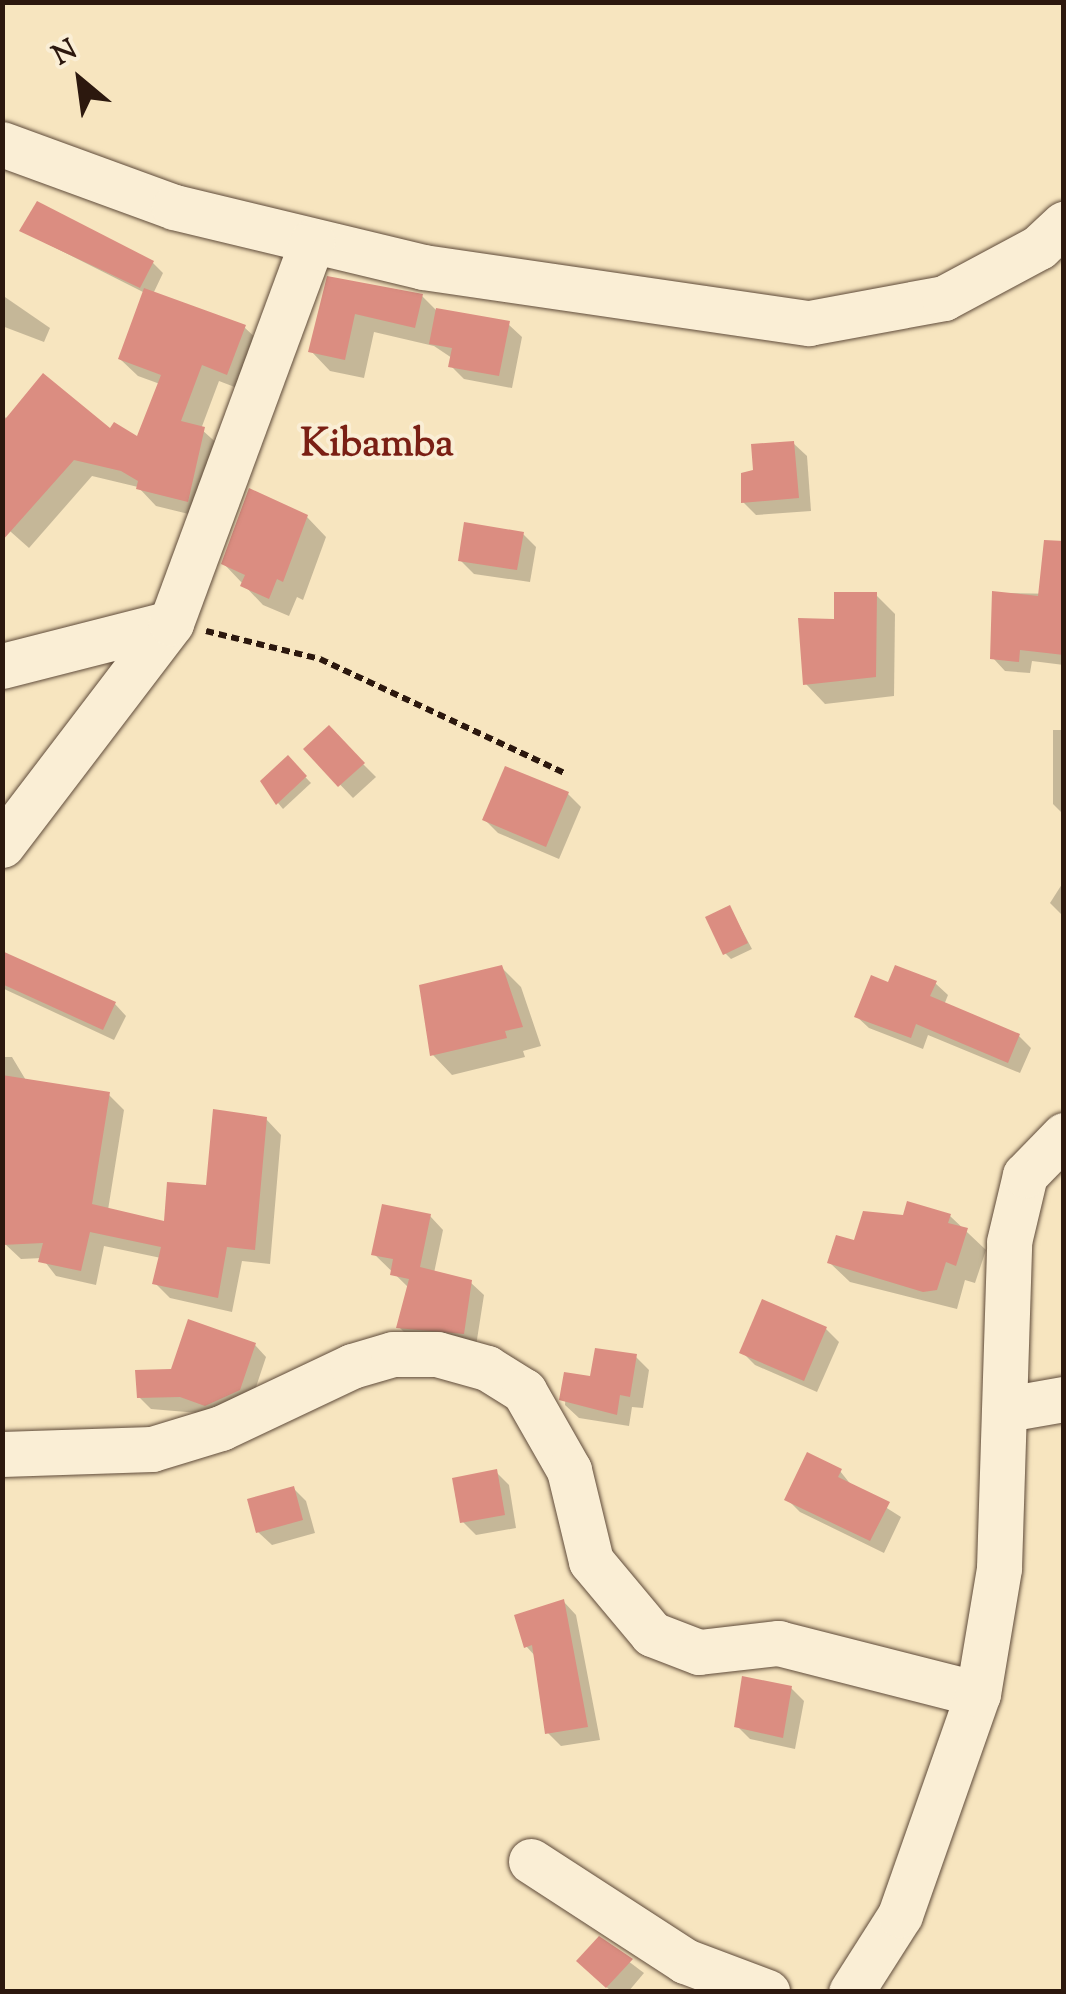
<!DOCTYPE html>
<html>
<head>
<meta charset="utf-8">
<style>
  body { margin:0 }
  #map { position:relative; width:1066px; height:1994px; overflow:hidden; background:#f7e5bf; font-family:"Sorts Mill Goudy",serif }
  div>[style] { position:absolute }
  .shadow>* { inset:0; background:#0003 }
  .building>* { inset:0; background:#db8d81 }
  .path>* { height:6px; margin-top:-3px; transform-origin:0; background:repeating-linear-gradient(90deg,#2c180e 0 8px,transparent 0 13px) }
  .roads { filter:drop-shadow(0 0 2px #5f4b3a) drop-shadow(0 0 2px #5f4b3a) }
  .minor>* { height:45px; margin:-22.5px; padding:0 22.5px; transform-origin:22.5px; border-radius:22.5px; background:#faeed5 }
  span { translate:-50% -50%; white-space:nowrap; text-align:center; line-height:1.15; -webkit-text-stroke:8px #faeed5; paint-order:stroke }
  .district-label { font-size:40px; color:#7a1f14; font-weight:700 }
  .frame { position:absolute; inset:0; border:5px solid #2c180e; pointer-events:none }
  .north { position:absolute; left:30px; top:30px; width:100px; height:100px; -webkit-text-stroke:8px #faeed5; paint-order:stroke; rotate:331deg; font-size:28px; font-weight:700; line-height:40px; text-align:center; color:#2c180e }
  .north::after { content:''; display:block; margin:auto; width:35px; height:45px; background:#2c180e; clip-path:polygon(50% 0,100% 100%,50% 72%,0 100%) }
</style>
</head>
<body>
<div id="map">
  <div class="shadow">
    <div style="clip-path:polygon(22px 231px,153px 263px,163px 273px,153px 294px,244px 327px,262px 344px,245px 391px,219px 381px,201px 429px,221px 447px,205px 518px,156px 506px,138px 487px,92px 476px,29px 548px,2px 524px,2px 417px,138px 439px,160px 384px,138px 376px,120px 359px,145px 293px)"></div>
    <div style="clip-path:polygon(329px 279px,422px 296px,437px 311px,508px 324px,522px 337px,512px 388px,464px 379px,451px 366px,452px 358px,434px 346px,374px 332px,364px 378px,330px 371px,311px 351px)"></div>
    <div style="clip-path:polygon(2px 295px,50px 328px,44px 342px,2px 326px)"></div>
    <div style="clip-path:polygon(793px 443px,807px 456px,811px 511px,756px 515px,743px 502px,756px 473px)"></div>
    <div style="clip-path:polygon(307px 517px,326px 537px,303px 600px,297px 597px,289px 616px,263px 605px,224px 564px)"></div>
    <div style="clip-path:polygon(523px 534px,536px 547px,530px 582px,474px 574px,460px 560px)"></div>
    <div style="clip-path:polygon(994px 593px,1064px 594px,1064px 665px,1032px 661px,1030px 673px,1005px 671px,993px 658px)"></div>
    <div style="clip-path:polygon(876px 595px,895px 614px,894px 696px,825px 704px,806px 684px)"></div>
    <div style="clip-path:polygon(328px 729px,376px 777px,353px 798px,306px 749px)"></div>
    <div style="clip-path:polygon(1053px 730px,1064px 730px,1064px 815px,1053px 804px)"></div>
    <div style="clip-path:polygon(288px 759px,311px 783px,283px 809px,278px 803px)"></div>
    <div style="clip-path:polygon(568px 794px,581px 807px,559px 859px,498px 833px,485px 820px)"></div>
    <div style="clip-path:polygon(1064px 881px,1064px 917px,1050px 903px)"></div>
    <div style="clip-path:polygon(730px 908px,752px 949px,731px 959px,725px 953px)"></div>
    <div style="clip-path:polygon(2px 955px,115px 1004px,126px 1016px,114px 1040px,2px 988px)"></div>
    <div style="clip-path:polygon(501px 967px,521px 987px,541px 1046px,523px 1051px,525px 1057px,452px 1075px,433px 1055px)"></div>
    <div style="clip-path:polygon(935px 983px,948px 995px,944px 1005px,1019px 1036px,1031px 1048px,1020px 1073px,928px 1035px,923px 1049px,869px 1028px,856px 1016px,889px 986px)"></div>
    <div style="clip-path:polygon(2px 1057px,12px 1057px,27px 1082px,109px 1095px,124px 1110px,108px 1210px,166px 1224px,209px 1188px,266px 1119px,281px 1135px,270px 1264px,242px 1261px,232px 1312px,170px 1298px,155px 1283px,161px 1258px,104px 1246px,96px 1285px,56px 1276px,42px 1258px,21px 1259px,5px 1244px)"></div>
    <div style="clip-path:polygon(430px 1216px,443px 1230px,434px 1273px,470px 1282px,484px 1295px,476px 1346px,412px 1340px,399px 1327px,409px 1288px,374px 1254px)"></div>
    <div style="clip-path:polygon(950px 1216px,986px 1250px,975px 1283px,965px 1280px,957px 1309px,850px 1282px,830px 1263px,905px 1217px)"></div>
    <div style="clip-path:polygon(826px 1329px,839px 1342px,817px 1392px,755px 1365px,742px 1352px)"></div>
    <div style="clip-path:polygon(255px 1345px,266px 1357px,251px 1402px,222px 1415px,151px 1409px,139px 1397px,173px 1372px)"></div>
    <div style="clip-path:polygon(636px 1357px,649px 1370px,643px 1408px,632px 1407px,629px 1426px,579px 1418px,565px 1405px,567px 1375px,592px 1379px)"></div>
    <div style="clip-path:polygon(840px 1471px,852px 1486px,901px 1517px,884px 1553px,800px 1512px,787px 1499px)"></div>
    <div style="clip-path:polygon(496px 1472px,509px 1485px,516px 1528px,476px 1535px,463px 1522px)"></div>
    <div style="clip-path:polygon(293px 1488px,306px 1501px,315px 1533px,272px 1545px,258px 1532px)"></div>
    <div style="clip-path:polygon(564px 1602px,576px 1615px,600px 1740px,561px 1746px,548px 1733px,536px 1657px,526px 1646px)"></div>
    <div style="clip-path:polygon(791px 1688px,804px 1701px,795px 1749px,750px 1739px,737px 1726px)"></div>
    <div style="clip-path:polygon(599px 1939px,644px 1973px,628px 1992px,612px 1992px,592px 1974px)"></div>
  </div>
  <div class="building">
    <div style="clip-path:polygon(37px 201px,154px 261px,140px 288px,19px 231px)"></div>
    <div style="clip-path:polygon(327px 276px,423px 294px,415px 328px,355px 314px,345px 360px,308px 352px)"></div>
    <div style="clip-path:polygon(144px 288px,246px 325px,227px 375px,202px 365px,181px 421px,205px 427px,188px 502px,136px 489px,138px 481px,121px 471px,74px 460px,2px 541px,2px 423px,43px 373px,110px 428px,114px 422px,137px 436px,161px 375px,118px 359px)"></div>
    <div style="clip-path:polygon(436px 308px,510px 321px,499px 376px,448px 367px,452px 348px,429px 344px)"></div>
    <div style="clip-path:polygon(794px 441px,799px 498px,741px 503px,741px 473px,753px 470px,751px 444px)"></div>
    <div style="clip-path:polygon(249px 488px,308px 515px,283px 582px,277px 579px,269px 599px,240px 586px,245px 575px,221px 564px)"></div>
    <div style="clip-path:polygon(464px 522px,524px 532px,517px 570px,458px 561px)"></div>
    <div style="clip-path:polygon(1044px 540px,1064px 541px,1064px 655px,1020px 650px,1019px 662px,990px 659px,992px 591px,1038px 596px)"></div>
    <div style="clip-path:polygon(834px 592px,877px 592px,876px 677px,803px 685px,798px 618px,834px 619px)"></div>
    <div style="clip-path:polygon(329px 725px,365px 763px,338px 787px,303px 749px)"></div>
    <div style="clip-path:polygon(288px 755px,307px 776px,276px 805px,260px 781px)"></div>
    <div style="clip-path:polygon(505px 766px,569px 792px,546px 847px,482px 820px)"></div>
    <div style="clip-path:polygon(730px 905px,748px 943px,723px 955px,705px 917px)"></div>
    <div style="clip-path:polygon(2px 951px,116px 1002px,103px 1030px,2px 984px)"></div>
    <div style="clip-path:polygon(502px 965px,523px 1027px,505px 1031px,507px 1038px,430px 1056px,419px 985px)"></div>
    <div style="clip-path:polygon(895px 965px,937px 981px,930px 996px,1020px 1034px,1008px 1063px,916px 1024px,911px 1038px,854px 1017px,871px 975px,888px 982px)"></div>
    <div style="clip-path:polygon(2px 1075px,110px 1092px,92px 1204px,164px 1221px,167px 1182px,206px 1185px,213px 1109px,267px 1117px,255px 1250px,227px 1247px,218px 1298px,152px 1284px,161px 1247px,90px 1232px,81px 1271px,38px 1262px,43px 1243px,2px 1245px)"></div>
    <div style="clip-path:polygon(907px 1201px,951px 1214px,948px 1223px,968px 1228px,956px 1266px,946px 1262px,937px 1290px,923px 1292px,827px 1263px,836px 1235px,854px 1240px,863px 1211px,903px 1215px)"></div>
    <div style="clip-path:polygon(382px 1204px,431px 1214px,420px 1267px,472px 1280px,464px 1334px,396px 1328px,409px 1279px,390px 1275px,393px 1259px,371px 1255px)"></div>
    <div style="clip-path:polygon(762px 1299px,827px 1327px,804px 1381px,739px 1353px)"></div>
    <div style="clip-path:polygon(188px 1319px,256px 1343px,240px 1390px,205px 1406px,180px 1397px,137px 1398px,135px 1370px,171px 1369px)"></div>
    <div style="clip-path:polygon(595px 1348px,637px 1354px,630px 1397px,620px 1395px,617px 1415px,559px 1400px,564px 1372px,590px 1376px)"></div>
    <div style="clip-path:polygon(807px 1452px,842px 1469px,838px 1477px,890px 1502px,870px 1541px,784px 1500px)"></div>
    <div style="clip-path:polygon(497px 1469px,505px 1515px,460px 1523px,452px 1478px)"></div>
    <div style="clip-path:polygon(294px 1486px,303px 1520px,256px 1533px,247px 1499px)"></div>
    <div style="clip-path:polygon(564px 1599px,588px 1727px,545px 1734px,532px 1645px,524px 1648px,514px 1615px)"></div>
    <div style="clip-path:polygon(742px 1676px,792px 1686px,783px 1738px,734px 1727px)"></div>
    <div style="clip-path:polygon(599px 1936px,633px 1959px,606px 1988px,576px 1961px)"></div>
  </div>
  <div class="path">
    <div style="left:206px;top:631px;width:117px;rotate:13.8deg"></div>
    <div style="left:320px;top:659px;width:272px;rotate:25deg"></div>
  </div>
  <div class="roads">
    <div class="minor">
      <div style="left:2px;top:144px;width:183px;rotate:20.1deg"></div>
      <div style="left:174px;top:207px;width:256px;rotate:13.5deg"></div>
      <div style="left:423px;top:267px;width:390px;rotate:8.3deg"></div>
      <div style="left:809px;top:323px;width:137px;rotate:-10.5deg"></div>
      <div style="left:944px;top:298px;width:108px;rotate:-28.2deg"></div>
      <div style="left:1039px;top:247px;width:34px;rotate:-43deg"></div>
      <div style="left:2px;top:666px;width:174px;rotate:-14.3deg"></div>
      <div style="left:2px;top:845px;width:279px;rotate:-52.7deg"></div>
      <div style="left:171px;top:623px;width:407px;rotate:-69.7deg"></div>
      <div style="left:1007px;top:1409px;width:58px;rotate:-10deg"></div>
      <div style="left:2px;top:1454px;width:150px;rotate:-1.9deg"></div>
      <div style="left:152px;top:1449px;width:72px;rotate:-16.9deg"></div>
      <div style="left:221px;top:1428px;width:145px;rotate:-25.3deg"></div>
      <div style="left:352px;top:1366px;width:43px;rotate:-16.3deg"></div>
      <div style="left:393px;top:1354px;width:44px"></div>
      <div style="left:437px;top:1354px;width:52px;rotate:15.6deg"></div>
      <div style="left:487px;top:1368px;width:44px;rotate:31.9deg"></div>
      <div style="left:524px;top:1391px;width:91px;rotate:60.3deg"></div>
      <div style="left:569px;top:1470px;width:94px;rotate:76.4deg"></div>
      <div style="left:591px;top:1561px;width:95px;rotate:50.1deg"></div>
      <div style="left:652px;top:1634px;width:50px;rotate:21deg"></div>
      <div style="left:699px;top:1652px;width:80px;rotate:-6.5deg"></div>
      <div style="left:778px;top:1643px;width:206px;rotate:14.3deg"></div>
      <div style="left:531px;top:1861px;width:184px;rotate:33deg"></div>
      <div style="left:685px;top:1961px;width:88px;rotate:20.7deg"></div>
      <div style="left:851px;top:1992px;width:91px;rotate:-57.5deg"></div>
      <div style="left:900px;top:1915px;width:234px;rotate:-70.6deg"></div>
      <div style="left:978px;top:1694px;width:128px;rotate:-80.5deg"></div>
      <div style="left:999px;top:1568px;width:326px;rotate:-88.2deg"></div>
      <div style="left:1009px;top:1242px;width:69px;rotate:-76.6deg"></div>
      <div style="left:1025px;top:1175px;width:56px;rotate:-45.7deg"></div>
    </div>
  </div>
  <div class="district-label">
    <span style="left:377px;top:446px">Kibamba</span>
  </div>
  <div class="frame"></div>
  <div class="north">N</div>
</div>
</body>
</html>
